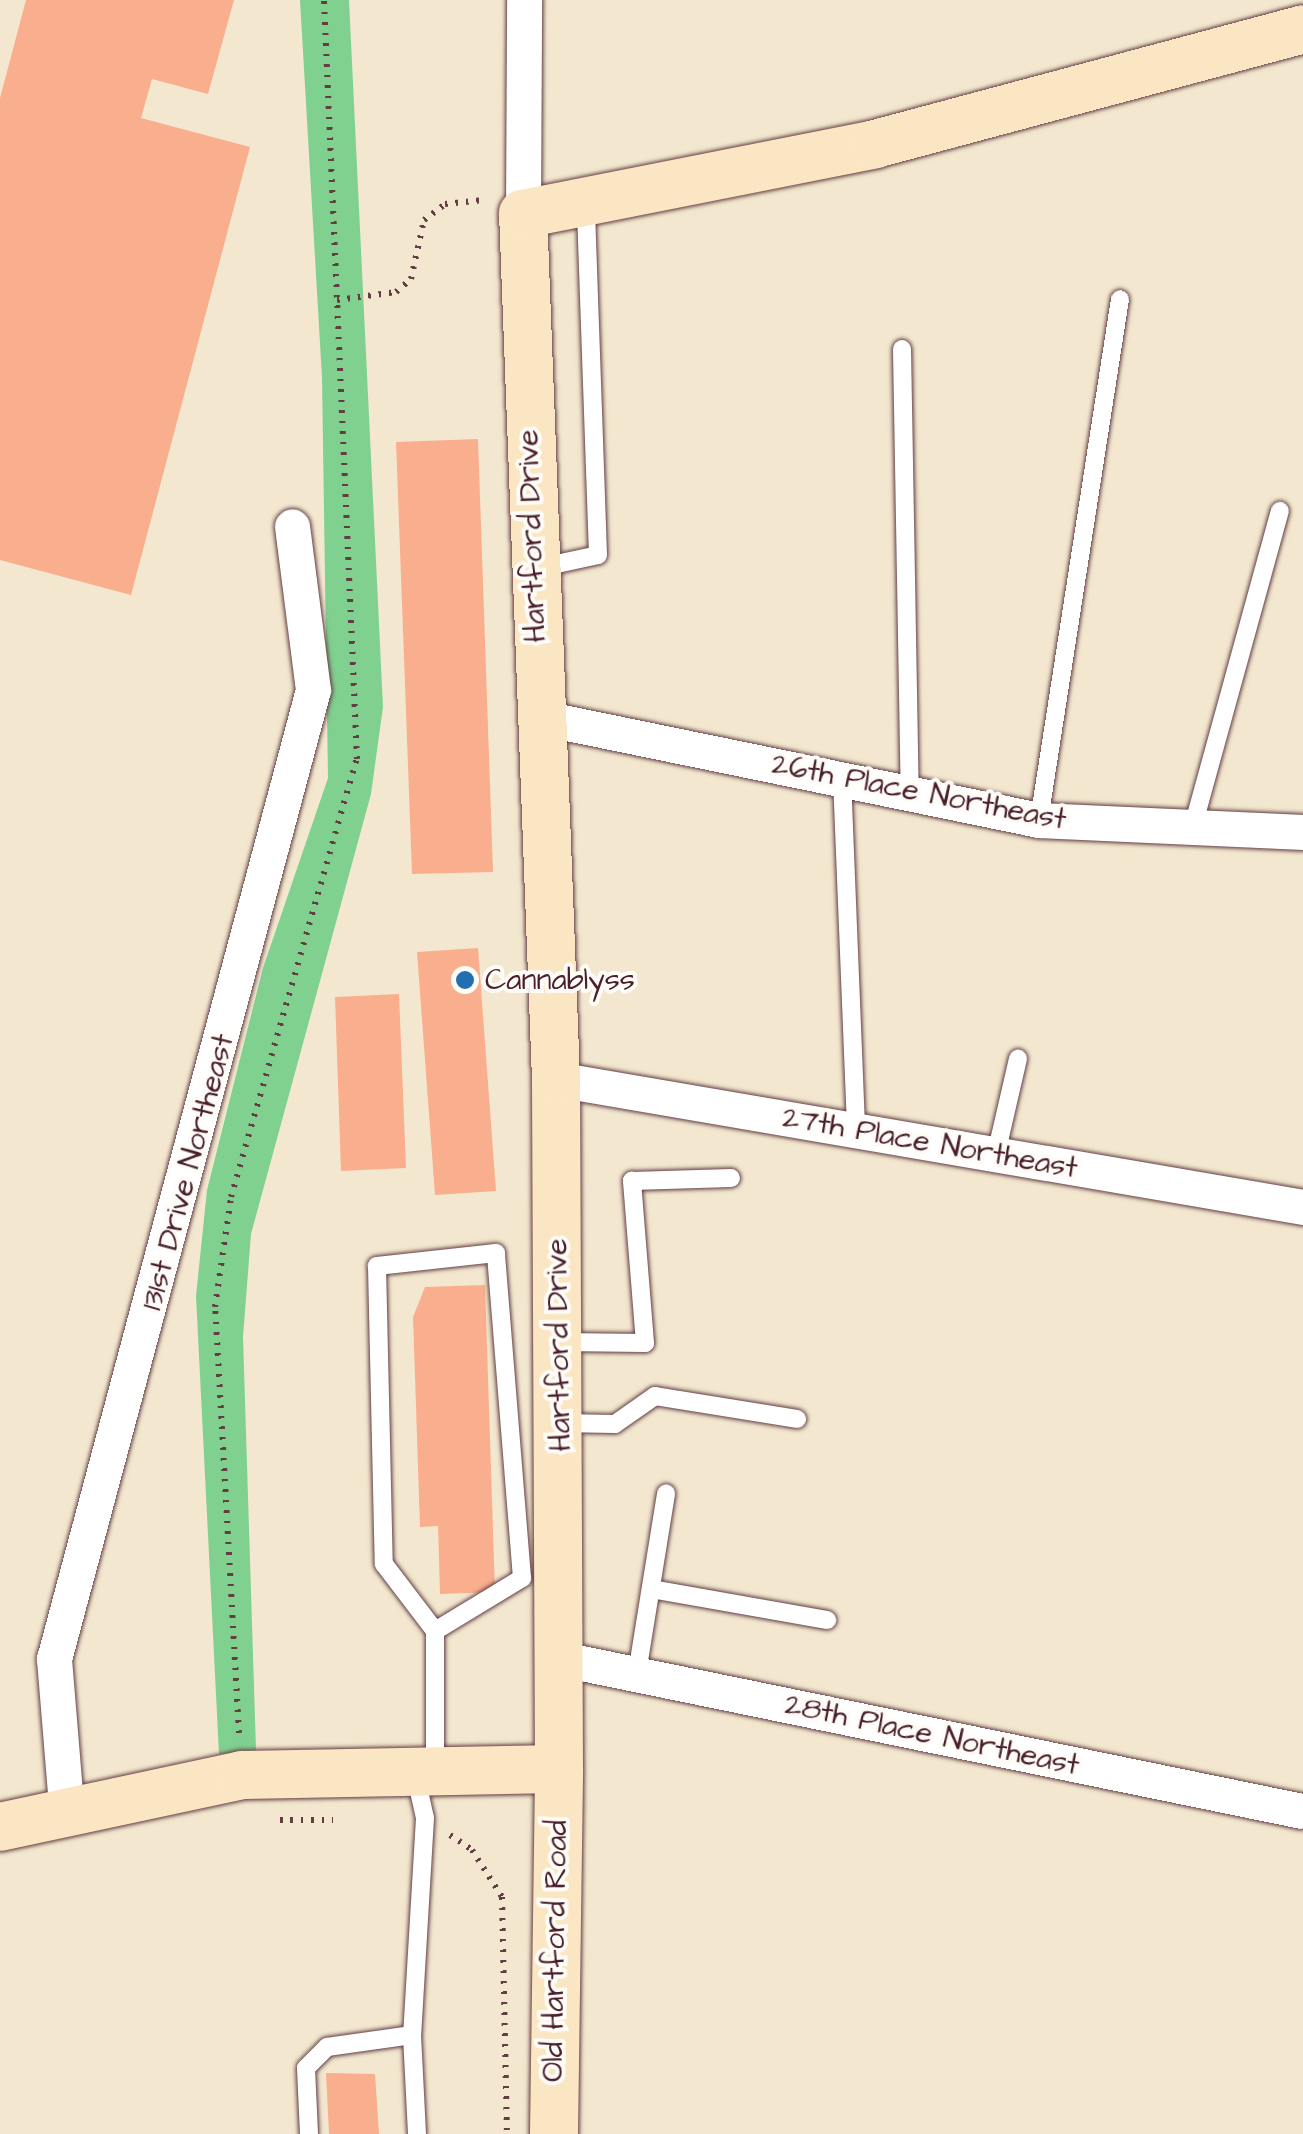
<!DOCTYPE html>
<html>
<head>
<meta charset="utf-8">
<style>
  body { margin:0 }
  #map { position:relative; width:1303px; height:2134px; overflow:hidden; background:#f3e8cf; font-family:"Architects Daughter",sans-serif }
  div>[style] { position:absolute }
  .green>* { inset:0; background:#80d090 }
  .building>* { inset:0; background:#f9af8e }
  .path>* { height:6px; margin-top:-3px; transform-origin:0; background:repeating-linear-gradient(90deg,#633d44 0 2.5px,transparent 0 10.5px) }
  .roads { filter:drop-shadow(0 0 2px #633d44) drop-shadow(0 0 2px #633d44) }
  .lane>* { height:18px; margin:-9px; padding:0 9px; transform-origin:9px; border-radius:9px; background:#fff }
  .street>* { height:35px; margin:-17.5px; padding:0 17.5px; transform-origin:17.5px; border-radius:17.5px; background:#fff }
  .secondary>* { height:48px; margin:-24px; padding:0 24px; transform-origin:24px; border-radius:24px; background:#fbe6c4 }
  .dots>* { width:28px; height:28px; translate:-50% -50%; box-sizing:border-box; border:5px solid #fdfcf7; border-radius:50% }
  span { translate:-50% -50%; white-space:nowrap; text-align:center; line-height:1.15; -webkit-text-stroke:8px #fdfcf7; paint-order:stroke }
  .street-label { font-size:30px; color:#4a1f2b }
  .poi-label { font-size:30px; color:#4a1f2b }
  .left { translate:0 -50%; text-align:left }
</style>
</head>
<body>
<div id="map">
  <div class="green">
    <div style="clip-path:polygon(300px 0,349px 0,383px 707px,371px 794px,251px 1234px,243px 1337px,256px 1750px,219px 1754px,196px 1296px,207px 1190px,263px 968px,328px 778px,322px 378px)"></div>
  </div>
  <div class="building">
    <div style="clip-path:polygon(26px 0,234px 0,208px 94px,152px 79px,141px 118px,250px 147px,131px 595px,0 560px,0 98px)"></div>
    <div style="clip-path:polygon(478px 439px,493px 872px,412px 874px,396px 442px)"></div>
    <div style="clip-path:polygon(478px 948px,496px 1191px,435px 1195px,417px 952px)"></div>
    <div style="clip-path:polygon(399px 994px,406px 1168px,341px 1171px,335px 997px)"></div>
    <div style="clip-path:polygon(485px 1285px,495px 1592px,440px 1594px,438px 1526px,420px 1527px,413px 1317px,425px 1287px)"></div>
    <div style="clip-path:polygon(326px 2073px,375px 2074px,379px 2134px,329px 2134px)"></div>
  </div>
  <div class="path">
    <div style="left:337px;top:300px;width:60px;rotate:-7.7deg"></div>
    <div style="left:396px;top:292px;width:20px;rotate:-41deg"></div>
    <div style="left:411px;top:279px;width:60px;rotate:-77.6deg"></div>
    <div style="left:424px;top:220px;width:26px;rotate:-37deg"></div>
    <div style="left:445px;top:204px;width:39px;rotate:-6deg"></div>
    <div style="left:239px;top:1733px;width:427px;rotate:-93.2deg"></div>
    <div style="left:215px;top:1307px;width:111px;rotate:-81.7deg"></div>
    <div style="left:231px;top:1197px;width:456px;rotate:-74deg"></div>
    <div style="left:357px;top:759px;width:760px;rotate:-92.49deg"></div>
    <div style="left:280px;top:1820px;width:53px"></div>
    <div style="left:450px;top:1835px;width:27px;rotate:34deg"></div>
    <div style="left:472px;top:1850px;width:56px;rotate:57.4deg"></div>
    <div style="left:502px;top:1897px;width:237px;rotate:88.8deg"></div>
  </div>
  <div class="roads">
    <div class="lane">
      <div style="left:902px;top:349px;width:444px;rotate:89deg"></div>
      <div style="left:538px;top:568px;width:61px;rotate:-12.2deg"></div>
      <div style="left:598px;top:555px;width:351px;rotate:-92deg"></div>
      <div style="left:842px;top:778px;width:353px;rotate:87.7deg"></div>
      <div style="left:1039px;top:820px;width:527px;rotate:-81.16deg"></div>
      <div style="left:1192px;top:830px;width:331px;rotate:-74.6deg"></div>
      <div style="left:996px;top:1154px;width:98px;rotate:-77deg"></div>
      <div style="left:561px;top:1342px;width:84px;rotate:0.7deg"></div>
      <div style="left:645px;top:1343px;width:163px;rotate:-94.6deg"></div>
      <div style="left:632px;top:1181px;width:99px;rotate:-1.7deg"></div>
      <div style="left:560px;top:1423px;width:55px;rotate:1deg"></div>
      <div style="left:615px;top:1424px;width:49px;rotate:-35deg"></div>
      <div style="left:655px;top:1396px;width:144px;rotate:9.2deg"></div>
      <div style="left:651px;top:1589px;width:179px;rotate:10deg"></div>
      <div style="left:435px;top:1631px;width:102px;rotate:-31.3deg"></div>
      <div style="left:522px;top:1578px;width:326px;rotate:-94.6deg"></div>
      <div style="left:496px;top:1253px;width:120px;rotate:173.8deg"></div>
      <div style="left:377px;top:1266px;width:298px;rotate:88.7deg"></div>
      <div style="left:384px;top:1564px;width:84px;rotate:52.7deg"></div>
      <div style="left:435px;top:1631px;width:137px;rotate:90deg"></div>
      <div style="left:637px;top:1673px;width:182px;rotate:-80.8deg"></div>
      <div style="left:415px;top:1773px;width:46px;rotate:77.5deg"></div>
      <div style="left:425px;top:1818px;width:217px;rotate:93.4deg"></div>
      <div style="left:412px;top:2035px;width:99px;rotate:87.1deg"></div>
      <div style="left:309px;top:2134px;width:66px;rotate:-92.6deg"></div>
      <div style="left:306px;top:2068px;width:30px;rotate:-45deg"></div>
      <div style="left:327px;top:2047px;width:86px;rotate:-8deg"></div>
    </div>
    <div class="street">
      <div style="left:523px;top:214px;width:214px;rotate:-89.7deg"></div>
      <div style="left:538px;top:717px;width:511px;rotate:11.62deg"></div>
      <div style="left:1039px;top:820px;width:264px;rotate:2.6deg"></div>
      <div style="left:556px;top:1079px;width:758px;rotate:9.72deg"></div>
      <div style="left:562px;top:1659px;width:755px;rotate:11.61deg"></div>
      <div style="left:67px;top:1817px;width:159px;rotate:-94.7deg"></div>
      <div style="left:54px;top:1659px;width:1003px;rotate:-75.04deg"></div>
      <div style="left:313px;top:690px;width:165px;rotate:-97.3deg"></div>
    </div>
    <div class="secondary">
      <div style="left:0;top:1827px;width:248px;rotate:-12.1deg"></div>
      <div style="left:242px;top:1775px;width:317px;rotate:-1.1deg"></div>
      <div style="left:559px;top:1769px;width:690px;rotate:-90.25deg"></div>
      <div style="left:556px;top:1079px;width:866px;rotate:-92.18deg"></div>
      <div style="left:523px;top:214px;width:359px;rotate:-11.2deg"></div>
      <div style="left:875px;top:144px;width:443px;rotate:-15deg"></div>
      <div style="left:554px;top:2134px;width:365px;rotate:-89.2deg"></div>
    </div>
  </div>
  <div class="dots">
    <div style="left:465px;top:980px;background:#1f6fb2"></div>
  </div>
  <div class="street-label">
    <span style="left:532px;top:536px;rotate:-92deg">Hartford Drive</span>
    <span style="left:919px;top:792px;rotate:11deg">26th Place Northeast</span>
    <span style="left:930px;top:1143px;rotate:10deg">27th Place Northeast</span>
    <span style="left:188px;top:1172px;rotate:-75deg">131st Drive Northeast</span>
    <span style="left:559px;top:1345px;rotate:-91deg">Hartford Drive</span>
    <span style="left:932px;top:1735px;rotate:12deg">28th Place Northeast</span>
    <span style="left:555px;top:1951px;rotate:-89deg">Old Hartford Road</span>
  </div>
  <div class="poi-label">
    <span class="left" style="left:485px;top:980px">Cannablyss</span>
  </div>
</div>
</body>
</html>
